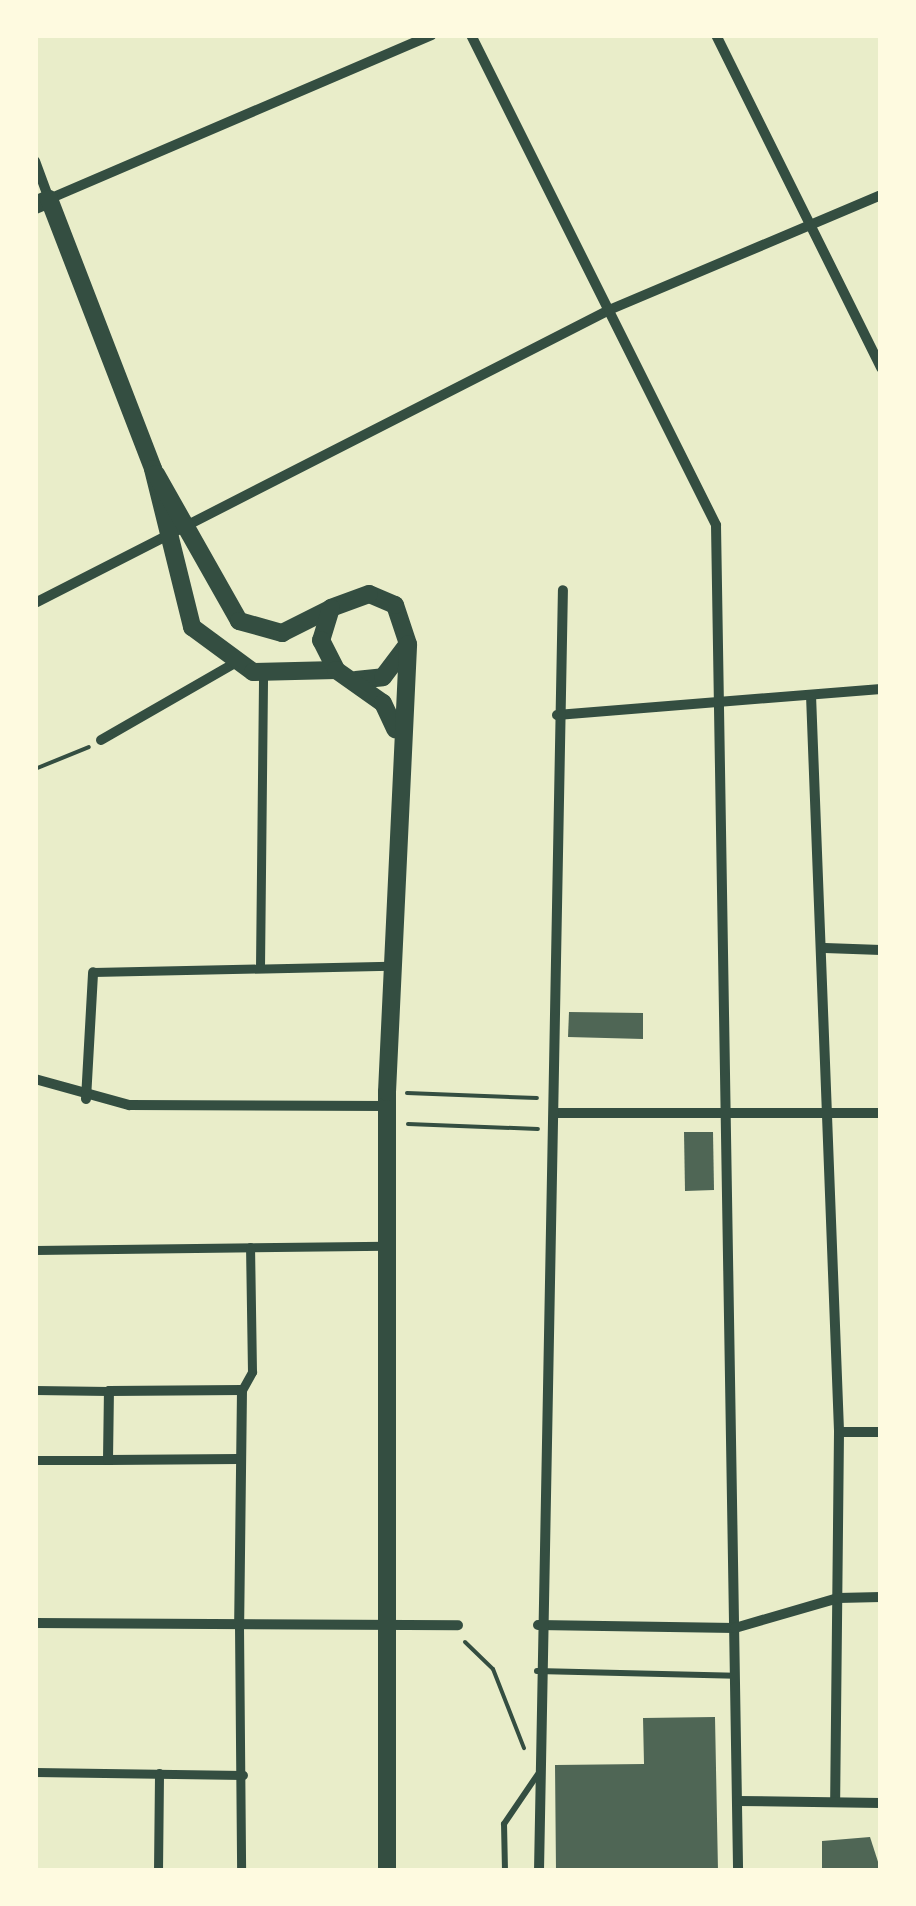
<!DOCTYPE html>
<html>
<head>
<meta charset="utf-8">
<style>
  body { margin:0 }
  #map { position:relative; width:916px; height:1906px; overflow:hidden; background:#e9edc9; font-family:"Titillium Web",sans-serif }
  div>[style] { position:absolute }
  .building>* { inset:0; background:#4f6655 }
  .path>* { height:4px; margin:-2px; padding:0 2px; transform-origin:2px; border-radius:2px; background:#344e41 }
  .service>* { height:6px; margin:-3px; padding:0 3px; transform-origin:3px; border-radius:3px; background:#344e41 }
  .pedestrian>* { height:9px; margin:-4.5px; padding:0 4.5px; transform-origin:4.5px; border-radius:4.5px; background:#344e41 }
  .minor>* { height:10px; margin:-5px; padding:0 5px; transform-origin:5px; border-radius:5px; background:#344e41 }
  .tertiary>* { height:18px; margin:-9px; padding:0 9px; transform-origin:9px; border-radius:9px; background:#344e41 }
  span { translate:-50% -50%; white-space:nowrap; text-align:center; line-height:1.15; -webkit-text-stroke:8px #fefae0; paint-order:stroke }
  .frame { position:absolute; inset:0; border:38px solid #fefae0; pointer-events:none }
</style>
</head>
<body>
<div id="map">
  <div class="building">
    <div style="clip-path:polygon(569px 1012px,643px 1013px,643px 1039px,568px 1037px)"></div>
    <div style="clip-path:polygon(684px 1132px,713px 1132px,714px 1190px,685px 1191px)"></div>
    <div style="clip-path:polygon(715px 1717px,718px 1871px,556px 1871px,555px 1765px,644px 1764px,643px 1718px)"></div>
    <div style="clip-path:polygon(870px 1837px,881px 1871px,822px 1871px,822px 1841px)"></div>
  </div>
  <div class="path">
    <div style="left:35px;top:769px;width:58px;rotate:-22.2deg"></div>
    <div style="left:407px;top:1093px;width:130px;rotate:2.2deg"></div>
    <div style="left:408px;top:1124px;width:130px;rotate:2.2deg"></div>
    <div style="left:465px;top:1642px;width:39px;rotate:44deg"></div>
    <div style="left:493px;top:1669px;width:85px;rotate:68.6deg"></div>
  </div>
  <div class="service">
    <div style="left:537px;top:1671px;width:198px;rotate:1.4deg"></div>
    <div style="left:505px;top:1871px;width:47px;rotate:-91.2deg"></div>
    <div style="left:504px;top:1824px;width:60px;rotate:-55.8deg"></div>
  </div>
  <div class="pedestrian">
    <div style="left:260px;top:968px;width:296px;rotate:-89.4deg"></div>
    <div style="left:93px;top:972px;width:297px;rotate:-1.2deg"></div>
    <div style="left:35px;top:1250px;width:351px;rotate:-0.7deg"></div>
    <div style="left:35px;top:1390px;width:74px;rotate:0.8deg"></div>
    <div style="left:242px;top:1390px;width:21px;rotate:-61deg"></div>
    <div style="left:252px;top:1372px;width:125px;rotate:-90.9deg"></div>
    <div style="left:35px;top:1460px;width:73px"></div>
    <div style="left:239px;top:1626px;width:245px;rotate:89.5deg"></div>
    <div style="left:35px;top:1772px;width:208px;rotate:0.8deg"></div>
    <div style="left:158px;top:1871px;width:98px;rotate:-89.4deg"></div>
  </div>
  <div class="minor">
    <div style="left:471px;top:35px;width:548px;rotate:63.43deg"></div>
    <div style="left:716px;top:525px;width:1346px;rotate:89.06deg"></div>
    <div style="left:716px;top:35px;width:372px;rotate:63.6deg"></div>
    <div style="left:35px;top:161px;width:40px;rotate:69.8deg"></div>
    <div style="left:49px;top:199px;width:416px;rotate:-23.2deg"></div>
    <div style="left:35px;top:603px;width:644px;rotate:-27.04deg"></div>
    <div style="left:609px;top:310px;width:295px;rotate:-22.9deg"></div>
    <div style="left:811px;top:695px;width:738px;rotate:87.82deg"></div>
    <div style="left:839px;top:1432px;width:370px;rotate:90.6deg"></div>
    <div style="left:557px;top:715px;width:325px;rotate:-4.6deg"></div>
    <div style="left:101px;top:740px;width:152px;rotate:-29.9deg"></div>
    <div style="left:825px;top:948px;width:56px;rotate:2deg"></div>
    <div style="left:35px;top:1079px;width:98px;rotate:15.5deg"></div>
    <div style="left:129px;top:1105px;width:258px;rotate:0.2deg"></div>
    <div style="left:86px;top:1099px;width:127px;rotate:-86.8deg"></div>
    <div style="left:557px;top:1113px;width:324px"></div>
    <div style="left:839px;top:1432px;width:42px"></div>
    <div style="left:239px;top:1459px;width:131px;rotate:179.6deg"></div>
    <div style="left:108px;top:1460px;width:69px;rotate:-89.2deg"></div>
    <div style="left:109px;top:1391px;width:133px;rotate:-0.4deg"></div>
    <div style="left:242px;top:1390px;width:236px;rotate:90.7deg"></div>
    <div style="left:35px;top:1623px;width:423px;rotate:0.3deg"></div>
    <div style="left:538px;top:1625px;width:197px;rotate:0.9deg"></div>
    <div style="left:735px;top:1628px;width:107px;rotate:-16.2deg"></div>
    <div style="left:838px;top:1598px;width:43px;rotate:-1.3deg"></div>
    <div style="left:738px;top:1801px;width:143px;rotate:0.8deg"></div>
    <div style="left:539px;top:1871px;width:1281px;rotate:-88.93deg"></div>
  </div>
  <div class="tertiary">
    <div style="left:35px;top:205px;width:15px;rotate:-23deg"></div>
    <div style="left:49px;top:199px;width:289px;rotate:68.9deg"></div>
    <div style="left:153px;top:469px;width:163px;rotate:76.1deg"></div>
    <div style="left:192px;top:627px;width:76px;rotate:36.4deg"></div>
    <div style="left:253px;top:672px;width:83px;rotate:-1.4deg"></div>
    <div style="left:156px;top:474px;width:169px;rotate:60.5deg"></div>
    <div style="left:239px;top:621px;width:45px;rotate:15.6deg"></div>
    <div style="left:282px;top:633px;width:54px;rotate:-26.6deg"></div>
    <div style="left:356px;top:680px;width:27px;rotate:-6deg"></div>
    <div style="left:383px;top:677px;width:41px;rotate:-52.9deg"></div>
    <div style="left:408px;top:644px;width:41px;rotate:-108.4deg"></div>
    <div style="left:395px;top:605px;width:28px;rotate:-157deg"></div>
    <div style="left:369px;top:594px;width:40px;rotate:159.8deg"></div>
    <div style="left:331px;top:608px;width:34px;rotate:107deg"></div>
    <div style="left:321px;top:640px;width:34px;rotate:63deg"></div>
    <div style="left:336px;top:670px;width:57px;rotate:35.1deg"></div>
    <div style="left:383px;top:703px;width:29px;rotate:65deg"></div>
    <div style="left:387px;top:1871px;width:779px;rotate:-90deg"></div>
    <div style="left:387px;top:1092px;width:448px;rotate:-87.3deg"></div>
  </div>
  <div class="frame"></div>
</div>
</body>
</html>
